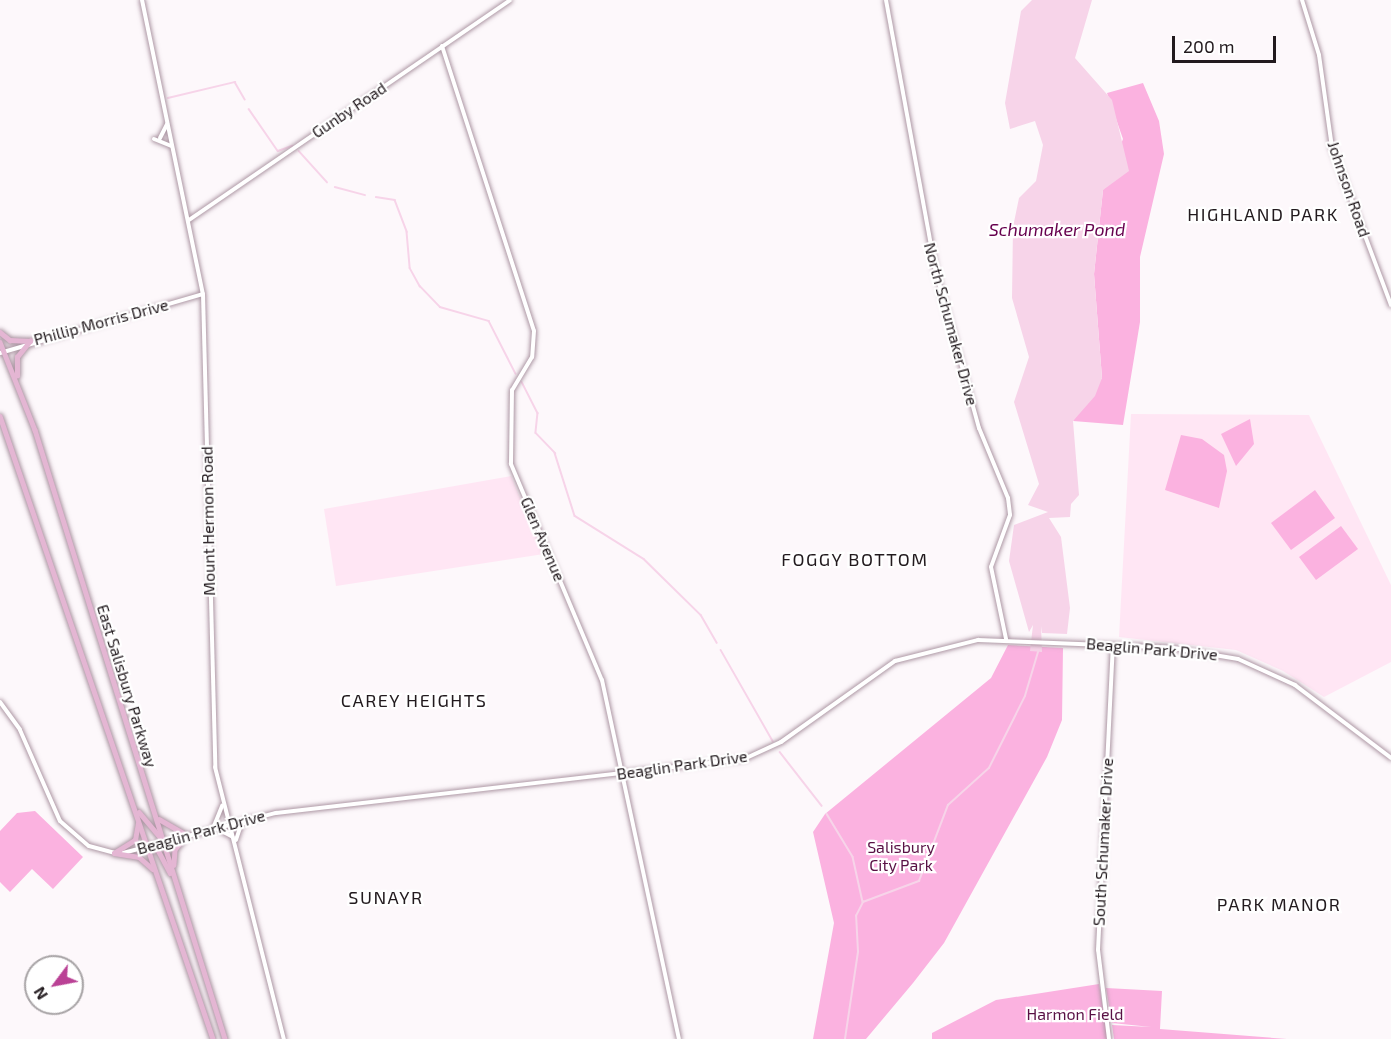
<!DOCTYPE html>
<html>
<head>
<meta charset="utf-8">
<style>
  body { margin:0 }
  #map { position:relative; width:1391px; height:1039px; overflow:hidden; background:#fdf8fb; font-family:"Exo 2",sans-serif }
  div>[style] { position:absolute }
  .built>* { inset:0; background:#ffe6f4 }
  .green>* { inset:0; background:#fbb2e0 }
  .water>* { inset:0; background:#f7d4e9 }
  .stream>* { height:1.5px; margin:-0.75px; padding:0 0.75px; transform-origin:0.75px; border-radius:0.75px; background:#f7d4e9 }
  .roads { filter:drop-shadow(0 0 2px #ad97a4) drop-shadow(0 0 2px #ad97a4) }
  .secondary>* { height:4px; margin:-2px; padding:0 2px; transform-origin:2px; border-radius:2px; background:#fff }
  .primary>* { height:4.5px; margin:-2.25px; padding:0 2.25px; transform-origin:2.25px; border-radius:2.25px; background:#e4b6d3 }
  span { translate:-50% -50%; white-space:nowrap; text-align:center; line-height:1.15; -webkit-text-stroke:4.5px #fff; paint-order:stroke }
  .street-label { font-size:16px; color:#221a1e }
  .park-label { font-size:16px; color:#591145 }
  .neighbourhood-label { font-size:18px; color:#221a1e; letter-spacing:1.5px }
  .water-label { font-size:18px; color:#66014e; font-style:italic }
  .north { position:absolute; left:24px; top:955px; width:60px; height:60px; box-sizing:border-box; background:#fff; border:2px solid #a7a3a5; border-radius:50%; rotate:238deg; font-size:16px; font-weight:700; line-height:24px; text-align:center; color:#221a1e }
  .north::after { content:''; display:block; margin:auto; width:21px; height:27px; background:#ba4195; clip-path:polygon(50% 0,100% 100%,50% 72%,0 100%) }
  .scale { position:absolute; left:1172px; top:36px; width:104px; height:27px; box-sizing:border-box; border:3px solid #221a1e; border-top:0; padding-left:8px; font-size:18px; line-height:21px; white-space:nowrap; color:#221a1e; -webkit-text-stroke:4px #fff; paint-order:stroke }
</style>
</head>
<body>
<div id="map">
  <div class="built">
    <div style="clip-path:polygon(1131px 414px,1309px 415px,1391px 585px,1391px 662px,1324px 697px,1283px 671px,1236px 650px,1119px 637px)"></div>
    <div style="clip-path:polygon(511px 476px,544px 554px,336px 586px,324px 509px)"></div>
  </div>
  <div class="green">
    <div style="clip-path:polygon(1143px 83px,1159px 121px,1164px 154px,1140px 257px,1140px 322px,1123px 425px,1073px 421px,1102px 378px,1094px 274px,1103px 190px,1123px 139px,1107px 93px)"></div>
    <div style="clip-path:polygon(1250px 419px,1254px 444px,1236px 466px,1221px 434px)"></div>
    <div style="clip-path:polygon(1181px 435px,1202px 439px,1224px 455px,1227px 471px,1219px 508px,1165px 490px)"></div>
    <div style="clip-path:polygon(1315px 490px,1335px 518px,1291px 550px,1271px 523px)"></div>
    <div style="clip-path:polygon(1341px 526px,1358px 549px,1316px 580px,1299px 557px)"></div>
    <div style="clip-path:polygon(1008px 645px,1063px 648px,1062px 720px,1047px 757px,944px 943px,913px 983px,866px 1039px,813px 1039px,834px 923px,813px 832px,825px 814px,991px 678px)"></div>
    <div style="clip-path:polygon(35px 811px,83px 857px,53px 889px,32px 869px,10px 892px,0 882px,0 831px,17px 813px)"></div>
    <div style="clip-path:polygon(1099px 984px,1108px 1039px,932px 1039px,932px 1033px,996px 1000px)"></div>
    <div style="clip-path:polygon(1106px 988px,1162px 991px,1160px 1029px,1287px 1039px,1114px 1039px,1112px 1025px,1151px 1027px,1112px 1023px)"></div>
  </div>
  <div class="water">
    <div style="clip-path:polygon(1032px 0,1092px 0,1075px 58px,1112px 100px,1129px 171px,1103px 190px,1094px 274px,1102px 378px,1095px 396px,1073px 421px,1079px 495px,1071px 504px,1070px 517px,1049px 518px,1061px 537px,1070px 608px,1067px 634px,1042px 633px,1041px 626px,1042px 652px,1030px 651px,1033px 625px,1029px 632px,1009px 561px,1014px 525px,1048px 512px,1028px 505px,1039px 484px,1014px 402px,1029px 357px,1012px 298px,1013px 227px,1019px 198px,1036px 181px,1043px 145px,1035px 121px,1010px 129px,1005px 103px,1021px 11px)"></div>
  </div>
  <div class="stream">
    <div style="left:168px;top:98px;width:69px;rotate:-13.4deg"></div>
    <div style="left:235px;top:82px;width:20px;rotate:60deg"></div>
    <div style="left:249px;top:109px;width:51px;rotate:55.4deg"></div>
    <div style="left:278px;top:151px;width:15px;rotate:-20deg"></div>
    <div style="left:299px;top:151px;width:42px;rotate:47.9deg"></div>
    <div style="left:335px;top:187px;width:31px;rotate:15deg"></div>
    <div style="left:376px;top:197px;width:19px;rotate:9deg"></div>
    <div style="left:395px;top:200px;width:34px;rotate:69deg"></div>
    <div style="left:407px;top:232px;width:36px;rotate:85deg"></div>
    <div style="left:410px;top:268px;width:21px;rotate:61deg"></div>
    <div style="left:420px;top:286px;width:29px;rotate:46deg"></div>
    <div style="left:440px;top:307px;width:51px;rotate:15.9deg"></div>
    <div style="left:489px;top:321px;width:59px;rotate:63deg"></div>
    <div style="left:522px;top:382px;width:35px;rotate:63deg"></div>
    <div style="left:538px;top:413px;width:20px;rotate:96deg"></div>
    <div style="left:536px;top:433px;width:28px;rotate:46deg"></div>
    <div style="left:555px;top:453px;width:66px;rotate:72.4deg"></div>
    <div style="left:575px;top:516px;width:81px;rotate:31.9deg"></div>
    <div style="left:644px;top:559px;width:80px;rotate:44.5deg"></div>
    <div style="left:701px;top:615px;width:32px;rotate:60deg"></div>
    <div style="left:721px;top:650px;width:105px;rotate:60.3deg"></div>
    <div style="left:780px;top:752px;width:68px;rotate:52.1deg"></div>
    <div style="left:827px;top:814px;width:50px;rotate:58.8deg"></div>
    <div style="left:853px;top:857px;width:46px;rotate:77.5deg"></div>
    <div style="left:845px;top:1039px;width:88px;rotate:-81.5deg"></div>
    <div style="left:858px;top:952px;width:36px;rotate:-93deg"></div>
    <div style="left:856px;top:916px;width:16px;rotate:-63deg"></div>
    <div style="left:863px;top:902px;width:60px;rotate:-20.6deg"></div>
    <div style="left:919px;top:881px;width:81px;rotate:-69.1deg"></div>
    <div style="left:948px;top:805px;width:55px;rotate:-42.1deg"></div>
    <div style="left:989px;top:768px;width:80px;rotate:-63.4deg"></div>
    <div style="left:1025px;top:696px;width:46px;rotate:-73.5deg"></div>
  </div>
  <div class="roads">
    <div class="secondary">
      <div style="left:142px;top:0;width:300px;rotate:78.3deg"></div>
      <div style="left:203px;top:294px;width:473px;rotate:88.5deg"></div>
      <div style="left:215px;top:767px;width:281px;rotate:75.8deg"></div>
      <div style="left:886px;top:0;width:277px;rotate:79.6deg"></div>
      <div style="left:936px;top:272px;width:162px;rotate:74.6deg"></div>
      <div style="left:979px;top:428px;width:76px;rotate:67.5deg"></div>
      <div style="left:1008px;top:498px;width:17px;rotate:83deg"></div>
      <div style="left:1010px;top:515px;width:55px;rotate:110.1deg"></div>
      <div style="left:991px;top:567px;width:74px;rotate:78.2deg"></div>
      <div style="left:1302px;top:0;width:58px;rotate:72.8deg"></div>
      <div style="left:1319px;top:55px;width:94px;rotate:82deg"></div>
      <div style="left:1332px;top:148px;width:168px;rotate:69.4deg"></div>
      <div style="left:442px;top:46px;width:299px;rotate:72.1deg"></div>
      <div style="left:534px;top:331px;width:26px;rotate:94deg"></div>
      <div style="left:532px;top:357px;width:39px;rotate:121deg"></div>
      <div style="left:512px;top:390px;width:74px;rotate:90.8deg"></div>
      <div style="left:511px;top:464px;width:234px;rotate:67.2deg"></div>
      <div style="left:602px;top:680px;width:367px;rotate:77.9deg"></div>
      <div style="left:160px;top:138px;width:16px;rotate:-63deg"></div>
      <div style="left:154px;top:139px;width:18px;rotate:22deg"></div>
      <div style="left:189px;top:220px;width:389px;rotate:-34.4deg"></div>
      <div style="left:0;top:353px;width:211px;rotate:-16.2deg"></div>
      <div style="left:0;top:702px;width:34px;rotate:54deg"></div>
      <div style="left:20px;top:730px;width:99px;rotate:66.3deg"></div>
      <div style="left:60px;top:821px;width:38px;rotate:41deg"></div>
      <div style="left:89px;top:846px;width:27px;rotate:15deg"></div>
      <div style="left:214px;top:826px;width:22px;rotate:-68deg"></div>
      <div style="left:214px;top:827px;width:21px;rotate:28deg"></div>
      <div style="left:236px;top:840px;width:16px;rotate:-72deg"></div>
      <div style="left:241px;top:825px;width:12px;rotate:-35deg"></div>
      <div style="left:123px;top:853px;width:158px;rotate:-14.7deg"></div>
      <div style="left:276px;top:813px;width:471px;rotate:-6.6deg"></div>
      <div style="left:744px;top:759px;width:41px;rotate:-24.7deg"></div>
      <div style="left:781px;top:742px;width:140px;rotate:-35.4deg"></div>
      <div style="left:895px;top:661px;width:86px;rotate:-14.2deg"></div>
      <div style="left:978px;top:640px;width:195px;rotate:2.3deg"></div>
      <div style="left:1173px;top:648px;width:66px;rotate:9.6deg"></div>
      <div style="left:1238px;top:659px;width:63px;rotate:24.5deg"></div>
      <div style="left:1295px;top:685px;width:121px;rotate:37.2deg"></div>
      <div style="left:1109px;top:1039px;width:90px;rotate:-97deg"></div>
      <div style="left:1098px;top:950px;width:305px;rotate:-87.2deg"></div>
    </div>
    <div class="primary">
      <div style="left:0;top:332px;width:13px;rotate:39deg"></div>
      <div style="left:10px;top:340px;width:20px;rotate:3deg"></div>
      <div style="left:0;top:342px;width:95px;rotate:68.3deg"></div>
      <div style="left:35px;top:430px;width:638px;rotate:72.67deg"></div>
      <div style="left:17px;top:376px;width:19px;rotate:-90deg"></div>
      <div style="left:17px;top:357px;width:21px;rotate:-51deg"></div>
      <div style="left:0;top:416px;width:658px;rotate:71.12deg"></div>
      <div style="left:139px;top:812px;width:39px;rotate:50deg"></div>
      <div style="left:159px;top:819px;width:32px;rotate:30deg"></div>
      <div style="left:187px;top:835px;width:19px;rotate:129deg"></div>
      <div style="left:175px;top:850px;width:15px;rotate:94deg"></div>
      <div style="left:148px;top:847px;width:10px;rotate:17deg"></div>
      <div style="left:158px;top:850px;width:26px;rotate:62deg"></div>
      <div style="left:114px;top:853px;width:25px;rotate:9deg"></div>
      <div style="left:139px;top:857px;width:18px;rotate:41deg"></div>
      <div style="left:114px;top:853px;width:25px;rotate:-32deg"></div>
      <div style="left:135px;top:840px;width:17px;rotate:-80deg"></div>
    </div>
  </div>
  <div class="street-label">
    <span style="left:349px;top:110px;rotate:-34deg">Gunby Road</span>
    <span style="left:1349px;top:189px;rotate:71deg">Johnson Road</span>
    <span style="left:101px;top:322px;rotate:-15deg">Phillip Morris Drive</span>
    <span style="left:951px;top:324px;rotate:75deg">North Schumaker Drive</span>
    <span style="left:208px;top:521px;rotate:-91deg">Mount Hermon Road</span>
    <span style="left:543px;top:539px;rotate:67deg">Glen Avenue</span>
    <span style="left:1152px;top:649px;rotate:5deg">Beaglin Park Drive</span>
    <span style="left:127px;top:686px;rotate:73deg">East Salisbury Parkway</span>
    <span style="left:682px;top:765px;rotate:-8deg">Beaglin Park Drive</span>
    <span style="left:201px;top:832px;rotate:-15deg">Beaglin Park Drive</span>
    <span style="left:1103px;top:842px;rotate:-87deg">South Schumaker Drive</span>
  </div>
  <div class="park-label">
    <span style="left:901px;top:856px">Salisbury<br>City Park</span>
    <span style="left:1075px;top:1014px">Harmon Field</span>
  </div>
  <div class="neighbourhood-label">
    <span style="left:1263px;top:214px">HIGHLAND PARK</span>
    <span style="left:855px;top:559px">FOGGY BOTTOM</span>
    <span style="left:414px;top:700px">CAREY HEIGHTS</span>
    <span style="left:386px;top:897px">SUNAYR</span>
    <span style="left:1279px;top:904px">PARK MANOR</span>
  </div>
  <div class="water-label">
    <span style="left:1057px;top:229px">Schumaker Pond</span>
  </div>
  <div class="north">N</div>
  <div class="scale">200 m</div>
</div>
</body>
</html>
